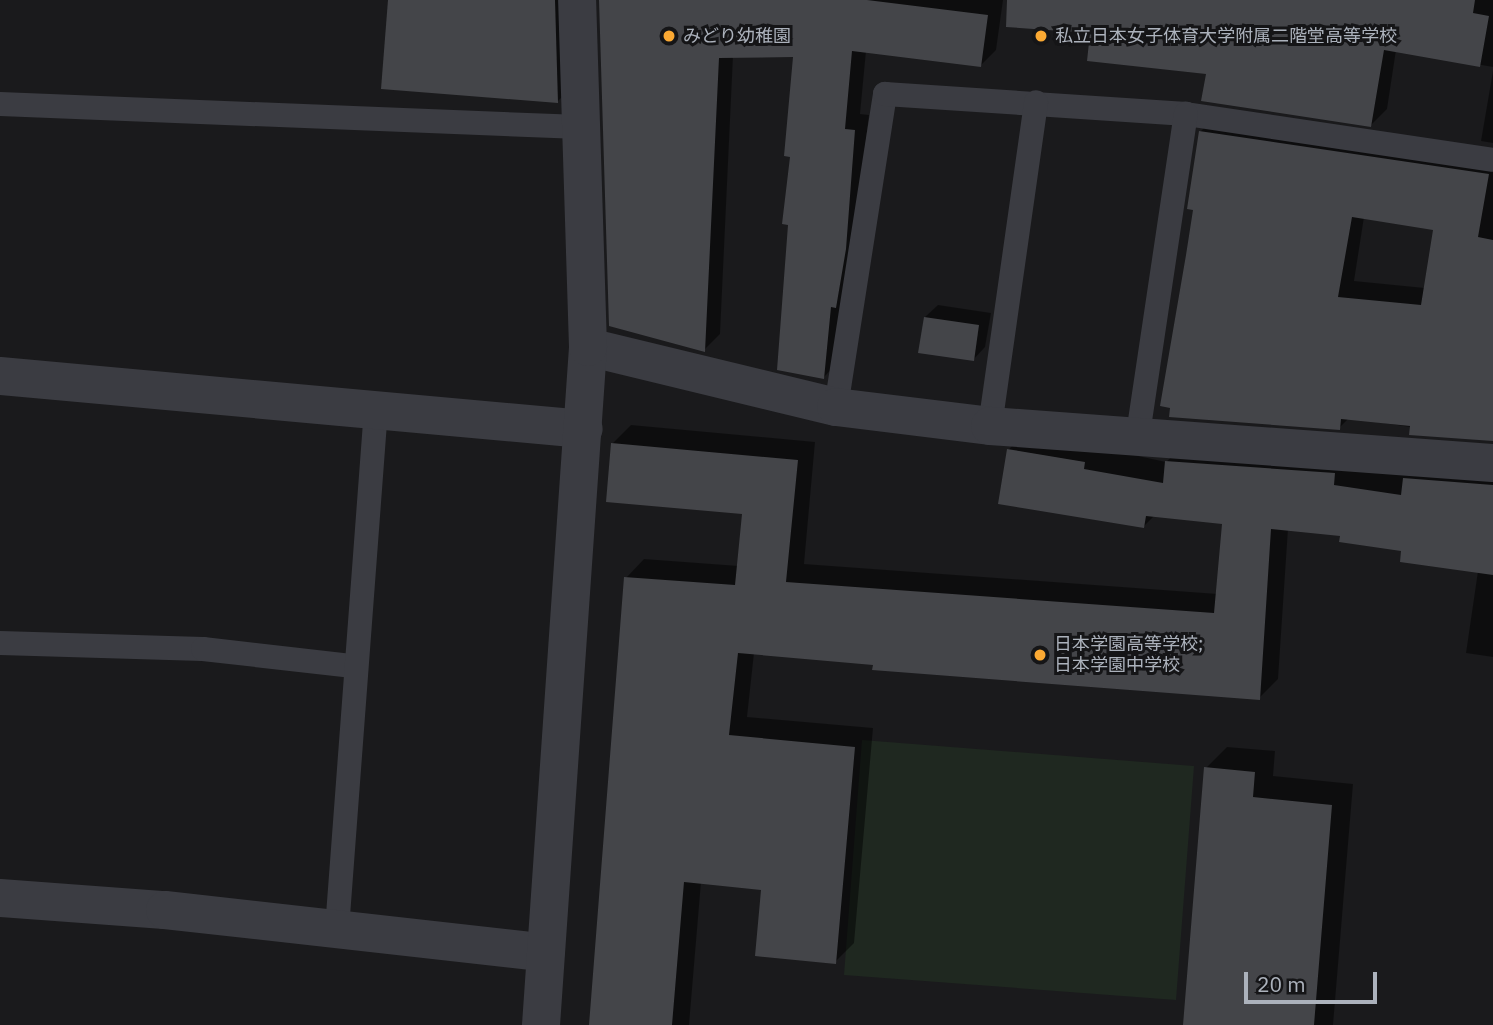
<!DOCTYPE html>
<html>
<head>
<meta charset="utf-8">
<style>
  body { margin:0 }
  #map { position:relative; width:1493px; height:1025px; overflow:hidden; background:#1a1a1c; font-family:"IBM Plex Sans","Noto Sans JP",sans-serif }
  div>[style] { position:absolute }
  .green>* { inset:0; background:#1f2820 }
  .shadow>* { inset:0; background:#0007 }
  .building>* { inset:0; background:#444549 }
  .lane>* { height:24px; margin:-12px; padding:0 12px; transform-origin:12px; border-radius:12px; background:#3b3c42 }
  .street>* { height:38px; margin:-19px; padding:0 19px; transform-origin:19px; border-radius:19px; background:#3b3c42 }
  .dots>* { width:19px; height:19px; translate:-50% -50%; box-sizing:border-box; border:4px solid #151517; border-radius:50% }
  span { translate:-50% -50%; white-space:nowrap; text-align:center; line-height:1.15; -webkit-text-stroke:6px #151517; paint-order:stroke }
  .poi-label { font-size:18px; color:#acb2bc }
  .left { translate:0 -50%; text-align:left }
  .scale { position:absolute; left:1244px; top:972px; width:133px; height:32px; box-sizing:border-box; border:4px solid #acb2bc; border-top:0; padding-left:9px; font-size:21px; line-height:24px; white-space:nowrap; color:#acb2bc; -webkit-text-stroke:5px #151517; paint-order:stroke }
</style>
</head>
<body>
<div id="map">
  <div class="green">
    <div style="clip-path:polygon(862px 740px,1194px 766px,1176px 1000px,844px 975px)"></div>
  </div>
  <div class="shadow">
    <div style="clip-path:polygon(390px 0,573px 0,573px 86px,558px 101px)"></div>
    <div style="clip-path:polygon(601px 0,1003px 0,996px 50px,981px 65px,866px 51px,860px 114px,869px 115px,839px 361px,824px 377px,790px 223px,795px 56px,733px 56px,720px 334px,704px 350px)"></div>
    <div style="clip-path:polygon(1072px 0,1493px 0,1493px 67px,1396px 50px,1387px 109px,1371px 125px,1092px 32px)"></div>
    <div style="clip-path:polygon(1493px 71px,1493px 143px,1481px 141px)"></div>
    <div style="clip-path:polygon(evenodd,1216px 116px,1493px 157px,1493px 439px,1349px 418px,1339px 428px,1194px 209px,1200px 132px,1216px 116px,1364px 217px,1435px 229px,1425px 288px,1354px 281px,1364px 217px)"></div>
    <div style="clip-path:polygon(938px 305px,991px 313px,985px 347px,973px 360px,925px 317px)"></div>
    <div style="clip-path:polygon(631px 425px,815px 442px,804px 564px,1218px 594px,1224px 522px,1155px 515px,1144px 526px,1008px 450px,1027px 432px,1166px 462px,1186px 443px,1493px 463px,1493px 657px,1466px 653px,1478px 571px,1342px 535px,1288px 529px,1278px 679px,1259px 698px,754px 653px,747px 717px,873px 728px,854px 943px,835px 962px,763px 888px,701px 882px,689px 1025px,591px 1025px,626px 578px,644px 559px,739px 566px,744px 513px,612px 444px)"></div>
    <div style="clip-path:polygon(1227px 747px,1275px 751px,1273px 776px,1353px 784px,1333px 1025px,1185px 1025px,1206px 768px)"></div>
  </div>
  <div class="building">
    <div style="clip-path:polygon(388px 0,555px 0,558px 103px,381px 89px)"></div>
    <div style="clip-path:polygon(599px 0,867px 0,988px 15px,981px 67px,852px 51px,845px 129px,855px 130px,846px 249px,836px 308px,831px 307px,824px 379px,777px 370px,788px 225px,782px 224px,790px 157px,784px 156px,793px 57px,719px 58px,705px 352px,609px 326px)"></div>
    <div style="clip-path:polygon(1007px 0,1475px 0,1473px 13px,1489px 16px,1480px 67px,1384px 50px,1371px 127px,1201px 101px,1206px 74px,1087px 61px,1090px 33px,1006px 27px)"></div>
    <div style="clip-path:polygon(evenodd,1199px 131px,1489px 174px,1478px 237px,1493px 240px,1493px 441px,1409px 435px,1410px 426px,1341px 419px,1340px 430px,1169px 417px,1170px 408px,1160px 406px,1186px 255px,1193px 210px,1187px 209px,1199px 131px,1352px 217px,1433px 230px,1421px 305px,1338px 297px,1352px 217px)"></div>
    <div style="clip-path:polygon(924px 317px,979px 325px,974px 361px,918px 353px)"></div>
    <div style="clip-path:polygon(611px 443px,798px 460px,786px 582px,1214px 613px,1222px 524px,1146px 516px,1144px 528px,998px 504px,1007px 449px,1085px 462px,1084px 469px,1163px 483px,1165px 461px,1335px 473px,1334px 485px,1401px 495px,1403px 478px,1493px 485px,1493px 575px,1400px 562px,1401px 551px,1339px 542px,1340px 536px,1271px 529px,1260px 700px,872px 670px,873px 665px,738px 653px,729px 735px,855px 747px,836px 964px,755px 956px,761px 890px,684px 882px,672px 1025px,589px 1025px,624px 577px,735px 585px,742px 514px,606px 502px)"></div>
    <div style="clip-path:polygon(1204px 767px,1255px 772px,1253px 797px,1332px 805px,1314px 1025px,1183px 1025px)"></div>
  </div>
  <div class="lane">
    <div style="left:0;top:104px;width:581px;rotate:2.27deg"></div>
    <div style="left:836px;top:407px;width:317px;rotate:-81.1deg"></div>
    <div style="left:885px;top:94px;width:302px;rotate:3.8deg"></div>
    <div style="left:1186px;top:114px;width:310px;rotate:8.5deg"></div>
    <div style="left:990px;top:426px;width:327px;rotate:-81.9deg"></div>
    <div style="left:1138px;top:434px;width:324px;rotate:-81.5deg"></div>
    <div style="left:0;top:643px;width:203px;rotate:1.7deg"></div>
    <div style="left:203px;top:649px;width:151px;rotate:6.5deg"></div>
    <div style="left:337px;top:929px;width:521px;rotate:-85.71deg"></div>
  </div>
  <div class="street">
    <div style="left:588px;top:347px;width:255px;rotate:13.6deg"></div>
    <div style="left:836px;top:407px;width:155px;rotate:7deg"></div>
    <div style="left:990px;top:426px;width:504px;rotate:4.21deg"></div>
    <div style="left:0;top:376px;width:586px;rotate:5.19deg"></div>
    <div style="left:0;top:898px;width:165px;rotate:4.2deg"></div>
    <div style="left:165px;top:910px;width:383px;rotate:6.4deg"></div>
    <div style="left:541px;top:1025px;width:680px;rotate:-86.03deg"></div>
    <div style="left:588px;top:347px;width:347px;rotate:-91.8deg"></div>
  </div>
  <div class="dots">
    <div style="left:669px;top:36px;background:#fba933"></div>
    <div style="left:1041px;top:36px;background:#fba933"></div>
    <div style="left:1040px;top:655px;background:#fba933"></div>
  </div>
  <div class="poi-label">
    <span class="left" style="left:683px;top:36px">みどり幼稚園</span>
    <span class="left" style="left:1055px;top:36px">私立日本女子体育大学附属二階堂高等学校</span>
    <span class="left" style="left:1054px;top:655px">日本学園高等学校;<br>日本学園中学校</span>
  </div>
  <div class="scale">20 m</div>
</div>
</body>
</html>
